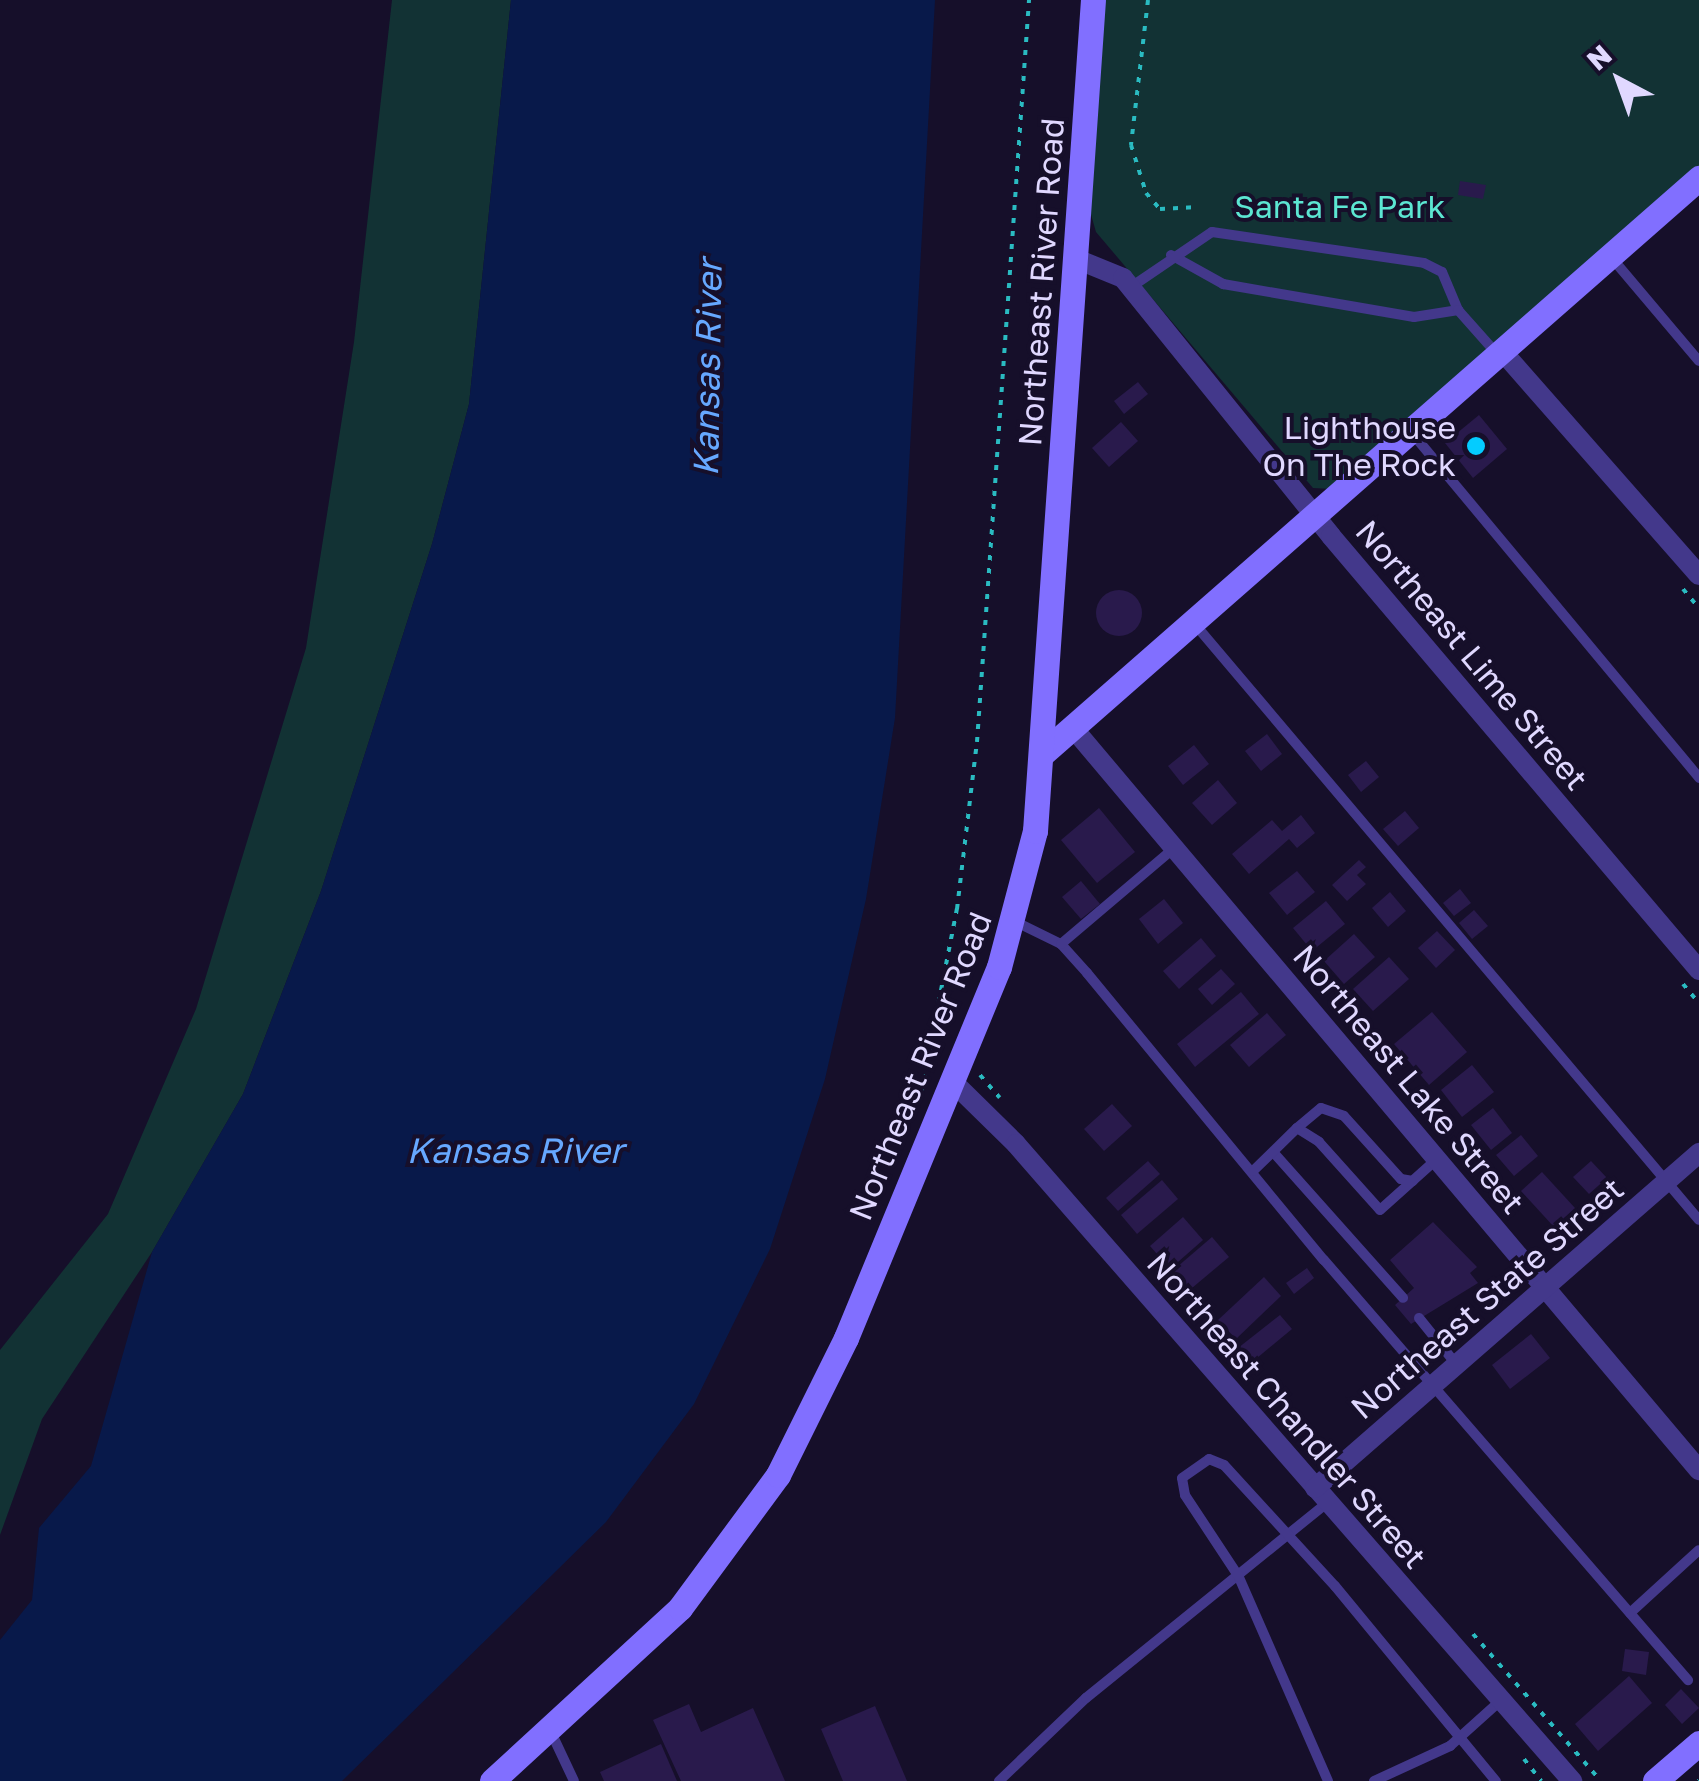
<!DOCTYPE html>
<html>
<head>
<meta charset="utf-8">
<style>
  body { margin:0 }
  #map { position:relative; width:1699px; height:1781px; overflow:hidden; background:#160f2a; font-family:"Golos Text",sans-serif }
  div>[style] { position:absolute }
  .green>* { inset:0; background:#123234 }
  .water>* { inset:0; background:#08194a }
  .building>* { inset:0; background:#291a4c }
  .round { border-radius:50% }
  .path>* { height:4px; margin-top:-2px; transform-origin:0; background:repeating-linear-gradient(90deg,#2abbc1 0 5px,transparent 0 13px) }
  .lane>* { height:10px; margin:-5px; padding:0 5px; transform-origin:5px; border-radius:5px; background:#43388b }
  .street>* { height:20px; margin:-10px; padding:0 10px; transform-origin:10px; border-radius:10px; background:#43388b }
  .secondary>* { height:25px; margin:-12.5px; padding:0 12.5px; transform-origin:12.5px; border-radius:12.5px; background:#816fff }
  .dots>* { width:28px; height:28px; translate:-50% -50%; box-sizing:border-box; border:5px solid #160f2a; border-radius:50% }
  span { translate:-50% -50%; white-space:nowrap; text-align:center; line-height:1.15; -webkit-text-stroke:8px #160f2a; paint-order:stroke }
  .park-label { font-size:32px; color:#5ce6d2 }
  .street-label { font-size:32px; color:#e0d8ff }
  .poi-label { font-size:32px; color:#e0d8ff }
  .right { translate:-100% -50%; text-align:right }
  .water-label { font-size:35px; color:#66a8ff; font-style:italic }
  .north { position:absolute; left:1569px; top:30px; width:100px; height:100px; -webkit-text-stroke:8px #160f2a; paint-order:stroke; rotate:319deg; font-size:28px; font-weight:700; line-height:40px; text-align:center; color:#e0d8ff }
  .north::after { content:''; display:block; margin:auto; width:35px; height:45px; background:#e0d8ff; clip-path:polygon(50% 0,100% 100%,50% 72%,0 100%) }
</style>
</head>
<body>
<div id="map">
  <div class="green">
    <div style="clip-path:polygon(392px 0,511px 0,469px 404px,432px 544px,321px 891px,243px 1094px,152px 1252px,42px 1419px,0 1535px,0 1350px,108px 1214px,196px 1009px,306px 648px,354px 342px)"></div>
    <div style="clip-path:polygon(1103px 0,1699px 0,1699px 168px,1332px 489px,1313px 488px,1096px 232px,1088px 204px)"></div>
  </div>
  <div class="water">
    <div style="clip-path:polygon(511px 0,935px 0,895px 718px,866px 899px,825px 1079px,770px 1249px,694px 1404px,606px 1522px,342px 1781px,0 1781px,0 1640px,32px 1600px,39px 1528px,91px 1466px,152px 1252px,243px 1094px,321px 891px,432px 544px,469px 404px)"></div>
  </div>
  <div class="building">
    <div style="clip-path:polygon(1460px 181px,1486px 185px,1483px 199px,1458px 195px)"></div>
    <div style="clip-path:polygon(1138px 382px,1148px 394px,1124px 414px,1114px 401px)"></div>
    <div style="clip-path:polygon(1479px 415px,1507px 449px,1473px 478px,1445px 443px)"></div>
    <div style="clip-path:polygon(1121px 422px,1138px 441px,1109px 467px,1092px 448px)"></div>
    <div class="round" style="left:1096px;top:590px;width:46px;height:46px"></div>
    <div style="clip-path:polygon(1267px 734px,1282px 754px,1261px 771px,1245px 751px)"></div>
    <div style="clip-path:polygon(1194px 745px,1209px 764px,1183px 785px,1168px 766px)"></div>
    <div style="clip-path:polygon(1366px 761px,1379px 777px,1361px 792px,1348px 775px)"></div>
    <div style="clip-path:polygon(1218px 780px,1237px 803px,1212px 825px,1192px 803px)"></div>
    <div style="clip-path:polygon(1099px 808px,1135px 852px,1097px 883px,1061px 840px)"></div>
    <div style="clip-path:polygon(1405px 811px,1419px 828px,1398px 846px,1383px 829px)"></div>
    <div style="clip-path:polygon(1301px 815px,1315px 833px,1297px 848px,1289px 839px,1249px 874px,1232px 854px,1272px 820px,1282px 831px)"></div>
    <div style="clip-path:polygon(1359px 860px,1366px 867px,1357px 875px,1366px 884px,1347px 901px,1332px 885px)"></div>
    <div style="clip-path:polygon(1297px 871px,1315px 892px,1287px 915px,1269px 893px)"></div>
    <div style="clip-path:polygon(1081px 881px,1100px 904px,1081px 919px,1062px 897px)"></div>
    <div style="clip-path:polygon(1460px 889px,1471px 903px,1454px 916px,1443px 903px)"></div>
    <div style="clip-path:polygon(1390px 892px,1406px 911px,1388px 927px,1372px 908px)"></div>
    <div style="clip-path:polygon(1164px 899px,1183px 923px,1158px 944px,1139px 919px)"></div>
    <div style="clip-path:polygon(1326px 901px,1345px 924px,1312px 951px,1293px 928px)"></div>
    <div style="clip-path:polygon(1474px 910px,1488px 926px,1472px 939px,1459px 923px)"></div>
    <div style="clip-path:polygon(1437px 931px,1455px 950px,1436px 968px,1418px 948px)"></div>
    <div style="clip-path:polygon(1354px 934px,1375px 957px,1344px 984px,1324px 961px)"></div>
    <div style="clip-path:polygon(1201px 938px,1216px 956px,1179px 989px,1163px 971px)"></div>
    <div style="clip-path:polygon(1389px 957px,1409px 979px,1373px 1011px,1353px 989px)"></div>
    <div style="clip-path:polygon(1221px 969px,1235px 984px,1212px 1005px,1198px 989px)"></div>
    <div style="clip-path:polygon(1241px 992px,1259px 1014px,1195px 1067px,1177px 1044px)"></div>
    <div style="clip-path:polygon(1432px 1012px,1467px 1052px,1429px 1085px,1394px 1044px)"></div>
    <div style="clip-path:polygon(1267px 1013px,1286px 1035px,1249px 1067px,1230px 1045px)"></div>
    <div style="clip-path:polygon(1472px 1065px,1494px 1092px,1462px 1117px,1441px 1090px)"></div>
    <div style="clip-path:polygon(1112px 1104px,1132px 1126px,1104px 1151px,1084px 1129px)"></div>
    <div style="clip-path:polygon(1493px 1108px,1512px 1133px,1491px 1150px,1471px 1125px)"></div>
    <div style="clip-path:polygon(1521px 1135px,1538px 1156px,1514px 1176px,1496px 1155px)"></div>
    <div style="clip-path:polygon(1148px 1161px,1160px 1174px,1118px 1211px,1106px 1198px)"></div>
    <div style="clip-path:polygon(1591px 1161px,1607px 1178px,1589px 1194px,1573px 1177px)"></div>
    <div style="clip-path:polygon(1542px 1172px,1575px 1208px,1554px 1227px,1521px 1191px)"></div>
    <div style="clip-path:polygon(1162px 1180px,1178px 1199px,1137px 1234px,1121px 1215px)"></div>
    <div style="clip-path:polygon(1183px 1217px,1203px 1240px,1170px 1269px,1150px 1246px)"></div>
    <div style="clip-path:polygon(1433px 1222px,1477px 1267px,1470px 1273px,1478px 1283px,1411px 1324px,1395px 1305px,1414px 1288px,1390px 1260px)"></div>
    <div style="clip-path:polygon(1212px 1237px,1229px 1257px,1186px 1293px,1170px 1273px)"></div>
    <div style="clip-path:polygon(1307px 1268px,1314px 1278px,1294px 1294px,1286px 1283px)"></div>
    <div style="clip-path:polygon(1264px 1277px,1281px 1296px,1236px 1339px,1218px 1320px)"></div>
    <div style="clip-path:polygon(1280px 1315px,1292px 1329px,1251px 1363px,1238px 1348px)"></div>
    <div style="clip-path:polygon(1531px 1334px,1550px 1358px,1510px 1389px,1492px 1365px)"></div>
    <div style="clip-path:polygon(1625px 1649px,1649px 1652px,1646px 1675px,1622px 1671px)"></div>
    <div style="clip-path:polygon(1629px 1676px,1652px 1703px,1598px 1751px,1575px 1724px)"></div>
    <div style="clip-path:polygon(1681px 1689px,1699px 1708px,1682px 1724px,1665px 1705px)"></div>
    <div style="clip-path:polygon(689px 1704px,701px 1732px,753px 1708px,785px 1781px,681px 1781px,653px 1720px)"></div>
    <div style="clip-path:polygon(875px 1706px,907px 1781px,843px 1781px,821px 1729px)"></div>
    <div style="clip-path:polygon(661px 1744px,677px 1781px,604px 1781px,600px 1772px)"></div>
  </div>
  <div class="path">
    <div style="left:1148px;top:0;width:146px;rotate:96.7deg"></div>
    <div style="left:1131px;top:145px;width:50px;rotate:72.6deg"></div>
    <div style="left:1146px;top:193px;width:21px;rotate:49deg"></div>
    <div style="left:1160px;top:209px;width:38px;rotate:-3deg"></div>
    <div style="left:1683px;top:589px;width:25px;rotate:50deg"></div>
    <div style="left:1683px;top:984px;width:25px;rotate:50deg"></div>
    <div style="left:980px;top:1075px;width:30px;rotate:49deg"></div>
    <div style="left:921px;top:1092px;width:187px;rotate:-78.9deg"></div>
    <div style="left:957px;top:909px;width:168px;rotate:-83.2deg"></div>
    <div style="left:977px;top:742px;width:744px;rotate:-85.99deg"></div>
    <div style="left:1473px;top:1634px;width:195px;rotate:49deg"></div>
    <div style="left:1524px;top:1759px;width:28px;rotate:52deg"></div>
    <div style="left:1698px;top:1781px;width:1px;rotate:-45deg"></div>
  </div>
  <div class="lane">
    <div style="left:1171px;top:255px;width:60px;rotate:29.1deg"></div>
    <div style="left:1223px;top:284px;width:194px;rotate:9.8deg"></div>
    <div style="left:1414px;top:317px;width:45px;rotate:-9deg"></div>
    <div style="left:1611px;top:257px;width:136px;rotate:49.8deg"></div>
    <div style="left:1131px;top:287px;width:98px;rotate:-34.2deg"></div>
    <div style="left:1212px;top:232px;width:214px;rotate:8.3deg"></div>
    <div style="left:1424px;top:263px;width:20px;rotate:27deg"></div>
    <div style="left:1442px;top:272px;width:41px;rotate:67.2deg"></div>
    <div style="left:1458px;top:310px;width:59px;rotate:48.4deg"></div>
    <div style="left:1412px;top:433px;width:449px;rotate:50.2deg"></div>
    <div style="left:1193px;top:622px;width:783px;rotate:49.76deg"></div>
    <div style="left:1014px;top:921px;width:52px;rotate:26.1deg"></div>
    <div style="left:1061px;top:944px;width:39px;rotate:48deg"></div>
    <div style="left:1087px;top:973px;width:372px;rotate:50.5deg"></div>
    <div style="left:1324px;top:1260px;width:556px;rotate:49.09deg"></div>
    <div style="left:1061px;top:944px;width:148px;rotate:-40.3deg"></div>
    <div style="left:1297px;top:1128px;width:31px;rotate:-40deg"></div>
    <div style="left:1321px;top:1108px;width:24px;rotate:19deg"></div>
    <div style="left:1344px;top:1116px;width:85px;rotate:47.9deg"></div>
    <div style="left:1401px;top:1179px;width:12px;rotate:9deg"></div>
    <div style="left:1274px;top:1153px;width:194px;rotate:48.3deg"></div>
    <div style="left:1253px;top:1171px;width:62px;rotate:-44.3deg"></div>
    <div style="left:1297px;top:1128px;width:26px;rotate:32deg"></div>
    <div style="left:1319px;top:1142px;width:91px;rotate:48.1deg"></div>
    <div style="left:1380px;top:1210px;width:76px;rotate:-41.8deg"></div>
    <div style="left:1419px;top:1318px;width:59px;rotate:51.2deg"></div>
    <div style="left:1630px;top:1613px;width:93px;rotate:-42.4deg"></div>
    <div style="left:550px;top:1730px;width:56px;rotate:64.8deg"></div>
    <div style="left:999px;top:1781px;width:120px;rotate:-43.7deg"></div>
    <div style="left:1086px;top:1698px;width:311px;rotate:-39deg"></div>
    <div style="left:1328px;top:1781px;width:223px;rotate:-113.6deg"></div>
    <div style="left:1239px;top:1577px;width:98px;rotate:-123.4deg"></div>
    <div style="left:1185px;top:1495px;width:17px;rotate:-100deg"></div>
    <div style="left:1182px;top:1478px;width:33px;rotate:-35deg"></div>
    <div style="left:1209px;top:1459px;width:16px;rotate:22deg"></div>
    <div style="left:1224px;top:1465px;width:164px;rotate:47.5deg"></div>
    <div style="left:1335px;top:1586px;width:253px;rotate:50.5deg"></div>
    <div style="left:1374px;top:1781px;width:84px;rotate:-24.7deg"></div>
    <div style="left:1450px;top:1746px;width:67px;rotate:-42deg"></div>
  </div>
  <div class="street">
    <div style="left:1074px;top:258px;width:53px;rotate:22.2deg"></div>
    <div style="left:1123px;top:278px;width:331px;rotate:51.1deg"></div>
    <div style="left:1331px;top:536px;width:569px;rotate:49.7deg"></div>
    <div style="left:1502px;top:351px;width:298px;rotate:48.7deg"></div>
    <div style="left:1073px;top:728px;width:971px;rotate:49.85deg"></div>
    <div style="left:953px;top:1082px;width:88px;rotate:44.5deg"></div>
    <div style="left:1016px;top:1144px;width:846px;rotate:48.88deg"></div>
    <div style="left:1315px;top:1488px;width:510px;rotate:-41.1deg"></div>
  </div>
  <div class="secondary">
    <div style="left:1042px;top:754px;width:874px;rotate:-41.24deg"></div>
    <div style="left:492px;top:1781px;width:255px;rotate:-42.6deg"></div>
    <div style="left:680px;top:1608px;width:165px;rotate:-53.6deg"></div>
    <div style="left:778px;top:1475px;width:153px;rotate:-63.6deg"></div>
    <div style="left:846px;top:1338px;width:401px;rotate:-67.6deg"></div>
    <div style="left:999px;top:967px;width:141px;rotate:-75.2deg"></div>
    <div style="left:1035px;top:831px;width:833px;rotate:-86.01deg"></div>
    <div style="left:1655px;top:1781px;width:58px;rotate:-40.8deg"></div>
  </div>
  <div class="dots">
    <div style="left:1476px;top:446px;background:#04ccff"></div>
  </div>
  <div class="park-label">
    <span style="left:1340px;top:206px">Santa Fe Park</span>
  </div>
  <div class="street-label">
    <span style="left:1041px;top:282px;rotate:-86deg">Northeast River Road</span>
    <span style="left:1472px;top:655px;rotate:50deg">Northeast Lime Street</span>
    <span style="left:920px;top:1066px;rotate:-68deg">Northeast River Road</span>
    <span style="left:1409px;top:1079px;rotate:50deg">Northeast Lake Street</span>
    <span style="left:1487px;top:1298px;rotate:-41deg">Northeast State Street</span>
    <span style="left:1287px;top:1410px;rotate:49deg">Northeast Chandler Street</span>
  </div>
  <div class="poi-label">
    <span class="right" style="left:1456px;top:446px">Lighthouse<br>On The Rock</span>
  </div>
  <div class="water-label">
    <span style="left:707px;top:368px;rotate:-89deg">Kansas River</span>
    <span style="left:515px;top:1150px">Kansas River</span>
  </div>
  <div class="north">N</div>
</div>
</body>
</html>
